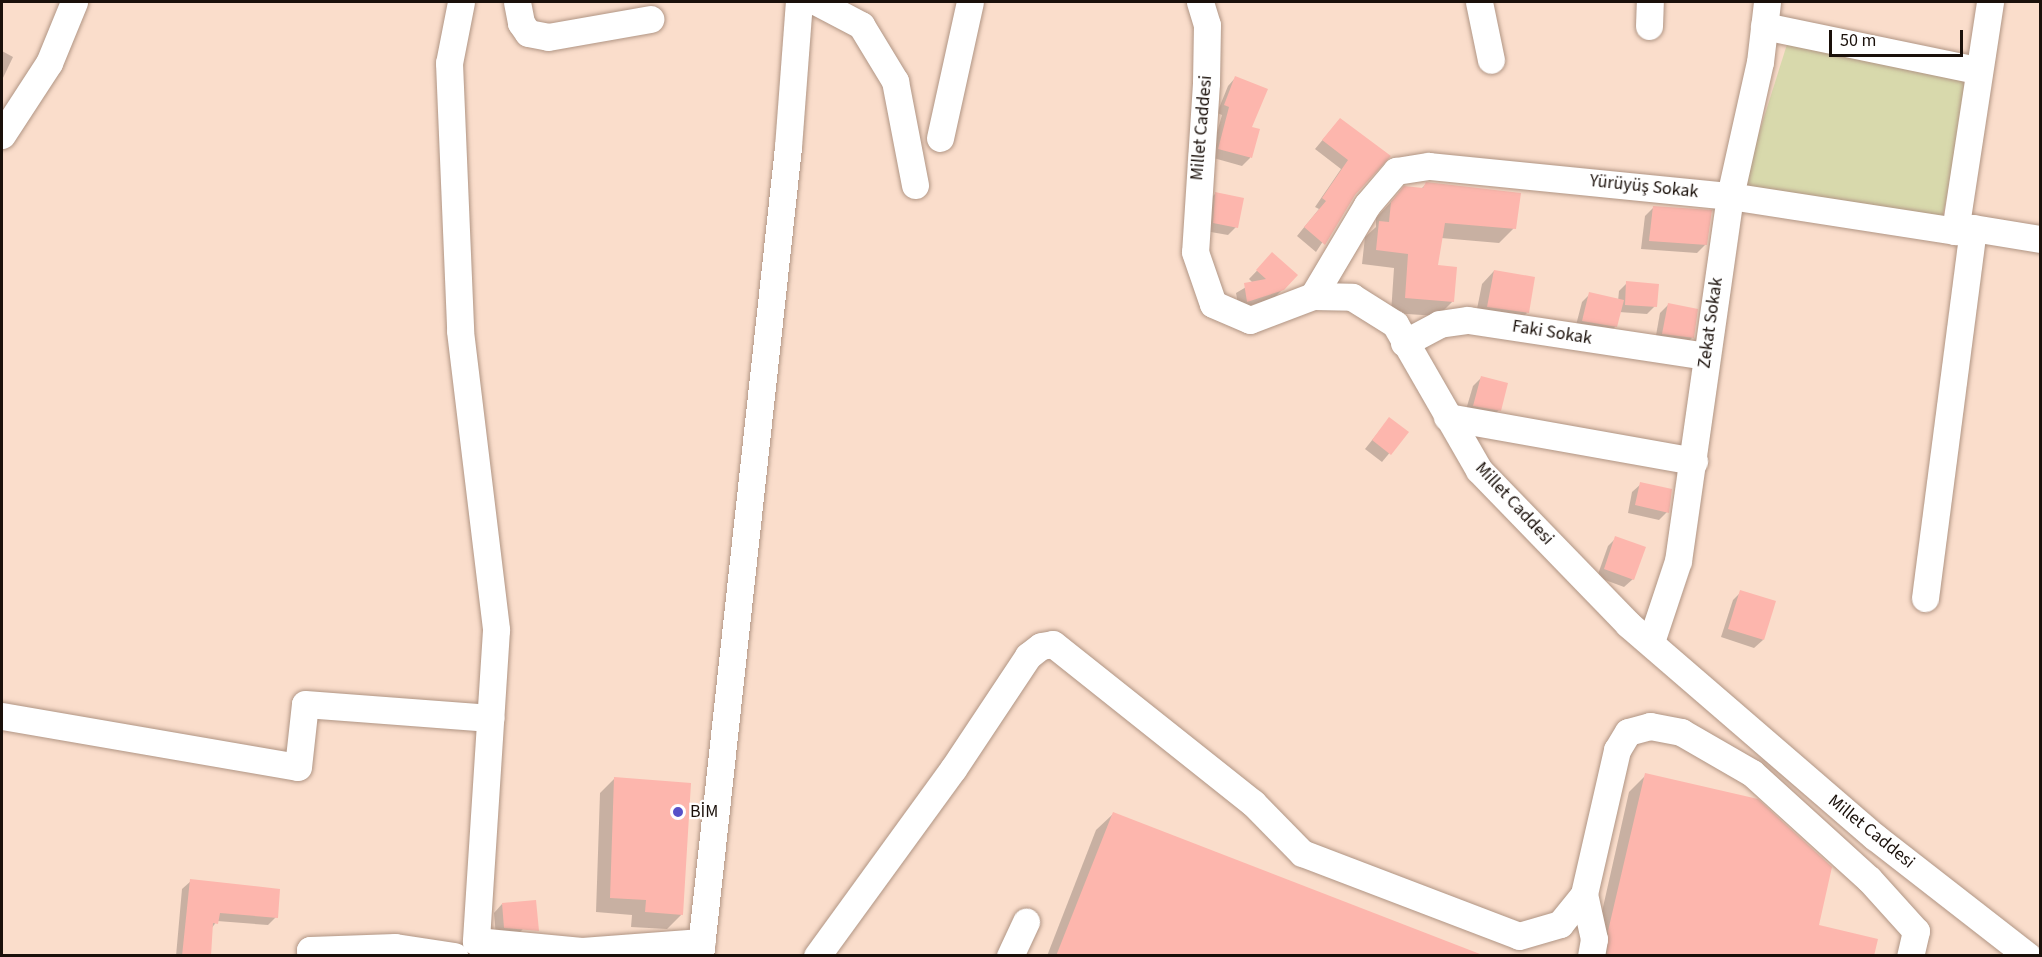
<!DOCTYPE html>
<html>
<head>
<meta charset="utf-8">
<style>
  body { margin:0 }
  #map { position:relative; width:2042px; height:957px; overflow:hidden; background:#faddcb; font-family:"Source Sans 3",sans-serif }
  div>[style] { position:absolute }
  .green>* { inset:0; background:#d8d9ac }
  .shadow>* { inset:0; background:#0003 }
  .building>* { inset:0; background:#fdb6ad }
  .roads { filter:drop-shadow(0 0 2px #b09584) drop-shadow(0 0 2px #b09584) }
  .minor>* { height:27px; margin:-13.5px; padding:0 13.5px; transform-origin:13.5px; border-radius:13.5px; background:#fff }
  .dots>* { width:16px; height:16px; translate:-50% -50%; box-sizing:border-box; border:3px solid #fff; border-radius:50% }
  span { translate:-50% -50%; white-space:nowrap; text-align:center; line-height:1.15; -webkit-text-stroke:4.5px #fff; paint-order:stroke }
  .street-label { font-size:18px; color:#1a100a }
  .poi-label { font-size:18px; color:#1a100a }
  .left { translate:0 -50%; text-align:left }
  .frame { position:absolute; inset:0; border:3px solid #1a100a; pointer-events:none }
  .scale { position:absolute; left:1829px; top:30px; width:134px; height:27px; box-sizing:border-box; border:3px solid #1a100a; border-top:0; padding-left:8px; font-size:18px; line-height:21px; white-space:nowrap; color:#1a100a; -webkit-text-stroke:4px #fff; paint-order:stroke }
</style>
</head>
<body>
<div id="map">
  <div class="green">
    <div style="clip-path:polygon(1789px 38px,1973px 75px,1941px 224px,1742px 187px)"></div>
  </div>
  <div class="shadow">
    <div style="clip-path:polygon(2px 51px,13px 57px,2px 80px)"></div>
    <div style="clip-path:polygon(1236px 77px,1250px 128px,1250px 158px,1242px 166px,1210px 157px,1222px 115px,1217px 113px,1228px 86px)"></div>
    <div style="clip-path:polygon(1340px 119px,1389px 156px,1354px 194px,1316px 252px,1297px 236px,1319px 209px,1315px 207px,1341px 169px,1315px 149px)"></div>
    <div style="clip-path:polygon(1426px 184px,1514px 228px,1499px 243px,1441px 238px,1436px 267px,1453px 301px,1438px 316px,1391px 313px,1394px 268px,1362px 264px,1365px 237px,1376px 227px,1376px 218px,1405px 187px,1421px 189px)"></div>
    <div style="clip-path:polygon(1215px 194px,1236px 227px,1228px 235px,1205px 231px,1207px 202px)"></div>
    <div style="clip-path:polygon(1653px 208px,1706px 244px,1697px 253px,1641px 249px,1645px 216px)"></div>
    <div style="clip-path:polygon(1273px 254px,1296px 276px,1274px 298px,1239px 309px,1236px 293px,1253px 283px,1249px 279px)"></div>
    <div style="clip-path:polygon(1494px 271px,1527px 313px,1515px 325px,1475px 319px,1482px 284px)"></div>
    <div style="clip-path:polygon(1627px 283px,1655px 306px,1647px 314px,1619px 312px,1616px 326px,1608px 334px,1575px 329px,1582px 302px,1590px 294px,1618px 301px,1619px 291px)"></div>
    <div style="clip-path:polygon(1668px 305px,1692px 338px,1684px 346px,1655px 341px,1660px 313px)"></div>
    <div style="clip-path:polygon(1481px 378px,1499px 410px,1491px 418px,1465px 413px,1473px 386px)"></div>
    <div style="clip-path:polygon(1389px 419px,1406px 433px,1382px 462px,1365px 449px)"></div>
    <div style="clip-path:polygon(1641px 484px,1667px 512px,1659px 520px,1628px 513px,1632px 492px)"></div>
    <div style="clip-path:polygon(1616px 538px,1633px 579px,1624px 587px,1597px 577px,1608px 546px)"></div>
    <div style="clip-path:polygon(1741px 592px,1763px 640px,1754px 648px,1721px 637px,1733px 600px)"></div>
    <div style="clip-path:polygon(1646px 775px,1817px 926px,1873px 956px,1592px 956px,1629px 792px)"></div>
    <div style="clip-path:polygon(615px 778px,682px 914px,667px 929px,631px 927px,632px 915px,596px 912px,600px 793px)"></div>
    <div style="clip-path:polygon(1113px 814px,1478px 956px,1047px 956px,1096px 830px)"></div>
    <div style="clip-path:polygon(191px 881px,276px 917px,268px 925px,217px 921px,211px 929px,209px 956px,176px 956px,182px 889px)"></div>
    <div style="clip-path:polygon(502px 904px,523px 929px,515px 937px,496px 936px,494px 913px)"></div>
  </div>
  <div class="building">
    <div style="clip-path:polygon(1235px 76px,1268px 89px,1252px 127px,1260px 129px,1252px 158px,1218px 149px,1229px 107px,1224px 105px)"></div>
    <div style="clip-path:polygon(1340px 118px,1391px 156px,1355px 195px,1325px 245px,1304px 227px,1326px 201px,1322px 198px,1348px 160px,1322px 140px)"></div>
    <div style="clip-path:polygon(1426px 182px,1521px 193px,1516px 229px,1445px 223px,1438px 265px,1457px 267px,1454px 302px,1405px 298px,1408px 254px,1376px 250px,1379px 221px,1389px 222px,1391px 202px,1404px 186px,1423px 188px)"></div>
    <div style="clip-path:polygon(1215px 192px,1244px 198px,1238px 228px,1213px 223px)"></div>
    <div style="clip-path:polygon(1653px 206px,1712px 210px,1707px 245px,1649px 241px)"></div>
    <div style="clip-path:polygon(1272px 252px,1298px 275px,1284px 290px,1247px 302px,1244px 283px,1266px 279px,1256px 270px)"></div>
    <div style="clip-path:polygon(1494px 270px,1535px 277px,1529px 313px,1487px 307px)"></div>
    <div style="clip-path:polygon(1626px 281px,1659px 284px,1657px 307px,1625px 305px)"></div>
    <div style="clip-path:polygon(1589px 292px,1624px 300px,1617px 327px,1582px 321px)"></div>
    <div style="clip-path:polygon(1668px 303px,1698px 309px,1694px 338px,1662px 334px)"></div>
    <div style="clip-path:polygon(1481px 376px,1508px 383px,1501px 411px,1473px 406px)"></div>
    <div style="clip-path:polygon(1389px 417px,1409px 432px,1391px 455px,1372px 440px)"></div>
    <div style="clip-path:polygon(1640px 482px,1672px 489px,1669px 513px,1635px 505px)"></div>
    <div style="clip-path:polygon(1615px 536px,1646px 547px,1634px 580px,1604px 569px)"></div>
    <div style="clip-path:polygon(1740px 590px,1776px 601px,1764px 640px,1728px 629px)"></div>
    <div style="clip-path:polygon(1645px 773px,1758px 799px,1832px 867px,1819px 925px,1878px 939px,1874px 956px,1607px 956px,1608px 931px)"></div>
    <div style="clip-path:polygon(614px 777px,691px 783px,683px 915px,645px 912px,646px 900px,610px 898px)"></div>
    <div style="clip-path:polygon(1113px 812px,1480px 954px,1479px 956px,1056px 956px)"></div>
    <div style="clip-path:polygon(190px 879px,280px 889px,278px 918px,220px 913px,218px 924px,213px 923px,211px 956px,182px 956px)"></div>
    <div style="clip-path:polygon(536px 900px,539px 931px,504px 928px,502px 903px)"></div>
  </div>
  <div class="roads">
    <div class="minor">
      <div style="left:461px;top:2px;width:62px;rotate:101.1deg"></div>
      <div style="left:449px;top:63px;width:268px;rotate:87.6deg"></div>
      <div style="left:460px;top:331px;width:301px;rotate:83.1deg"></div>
      <div style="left:496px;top:630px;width:312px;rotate:93.7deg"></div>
      <div style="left:476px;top:941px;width:106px;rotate:5.4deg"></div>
      <div style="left:582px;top:951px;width:120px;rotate:-4.3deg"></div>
      <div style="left:517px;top:2px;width:21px;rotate:79deg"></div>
      <div style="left:521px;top:23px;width:12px;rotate:55deg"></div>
      <div style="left:528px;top:33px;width:20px;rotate:11deg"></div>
      <div style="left:548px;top:37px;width:104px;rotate:-10deg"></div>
      <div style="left:817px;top:2px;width:50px;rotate:27.6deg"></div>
      <div style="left:861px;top:25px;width:66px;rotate:58.7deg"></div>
      <div style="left:895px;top:81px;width:106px;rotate:79.1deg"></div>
      <div style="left:1200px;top:2px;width:24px;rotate:73deg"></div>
      <div style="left:1207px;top:25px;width:58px;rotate:91deg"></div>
      <div style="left:1206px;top:83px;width:169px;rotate:93.7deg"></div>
      <div style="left:1195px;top:252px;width:55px;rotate:70.9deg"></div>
      <div style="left:1213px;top:304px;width:40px;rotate:23.4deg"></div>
      <div style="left:1250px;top:320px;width:67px;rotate:-20.9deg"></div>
      <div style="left:1313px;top:296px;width:39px;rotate:1deg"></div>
      <div style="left:1352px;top:297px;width:51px;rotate:32.1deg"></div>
      <div style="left:1395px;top:324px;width:168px;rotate:60.1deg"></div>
      <div style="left:1479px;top:470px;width:214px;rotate:45.9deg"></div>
      <div style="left:1628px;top:624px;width:326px;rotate:40.8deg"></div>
      <div style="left:1875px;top:837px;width:194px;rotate:37.9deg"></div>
      <div style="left:1479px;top:2px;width:59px;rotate:78.3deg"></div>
      <div style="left:1649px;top:26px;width:24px;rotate:-88deg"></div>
      <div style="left:1764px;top:26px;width:217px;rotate:11.7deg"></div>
      <div style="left:2px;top:135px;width:86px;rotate:-56.9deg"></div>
      <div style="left:49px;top:63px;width:66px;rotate:-67.7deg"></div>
      <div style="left:940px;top:138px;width:139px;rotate:-77.6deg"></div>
      <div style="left:1955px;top:231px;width:232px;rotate:-81.3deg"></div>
      <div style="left:1313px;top:296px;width:106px;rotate:-59.3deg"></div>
      <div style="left:1367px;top:205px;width:45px;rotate:-49.5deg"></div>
      <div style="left:1396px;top:171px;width:33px;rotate:-9deg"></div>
      <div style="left:1429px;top:166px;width:302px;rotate:5.7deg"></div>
      <div style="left:1730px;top:196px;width:228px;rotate:8.8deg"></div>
      <div style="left:1955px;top:231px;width:18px;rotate:-9deg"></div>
      <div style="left:1973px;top:228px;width:68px;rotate:9.3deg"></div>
      <div style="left:1404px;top:343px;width:40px;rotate:-28deg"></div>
      <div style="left:1439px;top:324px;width:29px;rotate:-8deg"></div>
      <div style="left:1468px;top:320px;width:240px;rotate:8.6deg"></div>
      <div style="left:1447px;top:417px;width:251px;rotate:10.1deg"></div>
      <div style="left:1925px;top:598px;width:373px;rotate:-82.6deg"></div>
      <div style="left:1651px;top:642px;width:85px;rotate:-71.6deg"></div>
      <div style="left:1678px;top:561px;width:369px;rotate:-81.9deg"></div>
      <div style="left:1730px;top:196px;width:137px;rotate:-77.4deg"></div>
      <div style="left:1760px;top:62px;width:60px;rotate:-83.3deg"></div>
      <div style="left:2px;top:716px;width:300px;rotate:9.8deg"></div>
      <div style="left:298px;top:767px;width:63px;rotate:-83.7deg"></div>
      <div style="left:305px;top:704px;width:186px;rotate:4.3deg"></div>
      <div style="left:1584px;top:894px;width:46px;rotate:77.5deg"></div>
      <div style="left:1594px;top:939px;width:17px;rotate:100deg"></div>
      <div style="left:311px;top:956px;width:6px;rotate:-99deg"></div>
      <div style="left:310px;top:950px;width:85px;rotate:-2deg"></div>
      <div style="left:395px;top:947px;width:60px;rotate:8.7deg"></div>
      <div style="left:700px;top:956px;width:814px;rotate:-83.79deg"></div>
      <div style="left:788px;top:147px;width:145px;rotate:-85.7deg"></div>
      <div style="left:817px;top:956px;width:231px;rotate:-54deg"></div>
      <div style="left:953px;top:769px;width:136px;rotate:-56.4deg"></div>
      <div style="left:1028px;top:656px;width:16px;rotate:-38deg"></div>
      <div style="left:1041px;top:646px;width:12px;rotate:-9deg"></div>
      <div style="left:1053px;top:644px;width:256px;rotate:38.5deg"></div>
      <div style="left:1253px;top:803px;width:70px;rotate:45.6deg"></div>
      <div style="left:1302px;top:853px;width:232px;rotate:20.9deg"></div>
      <div style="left:1519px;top:936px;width:43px;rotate:-16.3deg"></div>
      <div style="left:1560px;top:924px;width:38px;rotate:-51deg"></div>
      <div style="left:1584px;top:894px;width:148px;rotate:-77.1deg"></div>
      <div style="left:1617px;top:750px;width:21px;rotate:-59deg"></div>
      <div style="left:1628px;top:732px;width:23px;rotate:-15deg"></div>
      <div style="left:1650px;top:726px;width:32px;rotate:11deg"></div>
      <div style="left:1681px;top:732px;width:82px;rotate:30deg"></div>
      <div style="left:1752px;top:773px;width:158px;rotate:42.2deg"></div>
      <div style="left:1869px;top:879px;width:70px;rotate:47.9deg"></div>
      <div style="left:1916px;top:931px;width:26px;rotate:103deg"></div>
      <div style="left:1010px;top:956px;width:38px;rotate:-65deg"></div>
    </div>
  </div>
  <div class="dots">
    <div style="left:678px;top:812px;background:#5751c8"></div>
  </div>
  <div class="street-label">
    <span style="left:1202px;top:128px;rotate:-85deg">Millet Caddesi</span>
    <span style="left:1644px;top:187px;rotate:6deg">Yürüyüş Sokak</span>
    <span style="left:1711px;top:323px;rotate:-82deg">Zekat Sokak</span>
    <span style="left:1552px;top:333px;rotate:9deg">Faki Sokak</span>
    <span style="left:1514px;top:504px;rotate:47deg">Millet Caddesi</span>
    <span style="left:1871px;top:832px;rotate:39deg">Millet Caddesi</span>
  </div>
  <div class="poi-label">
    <span class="left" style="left:690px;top:812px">BİM</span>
  </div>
  <div class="frame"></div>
  <div class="scale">50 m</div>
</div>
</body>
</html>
